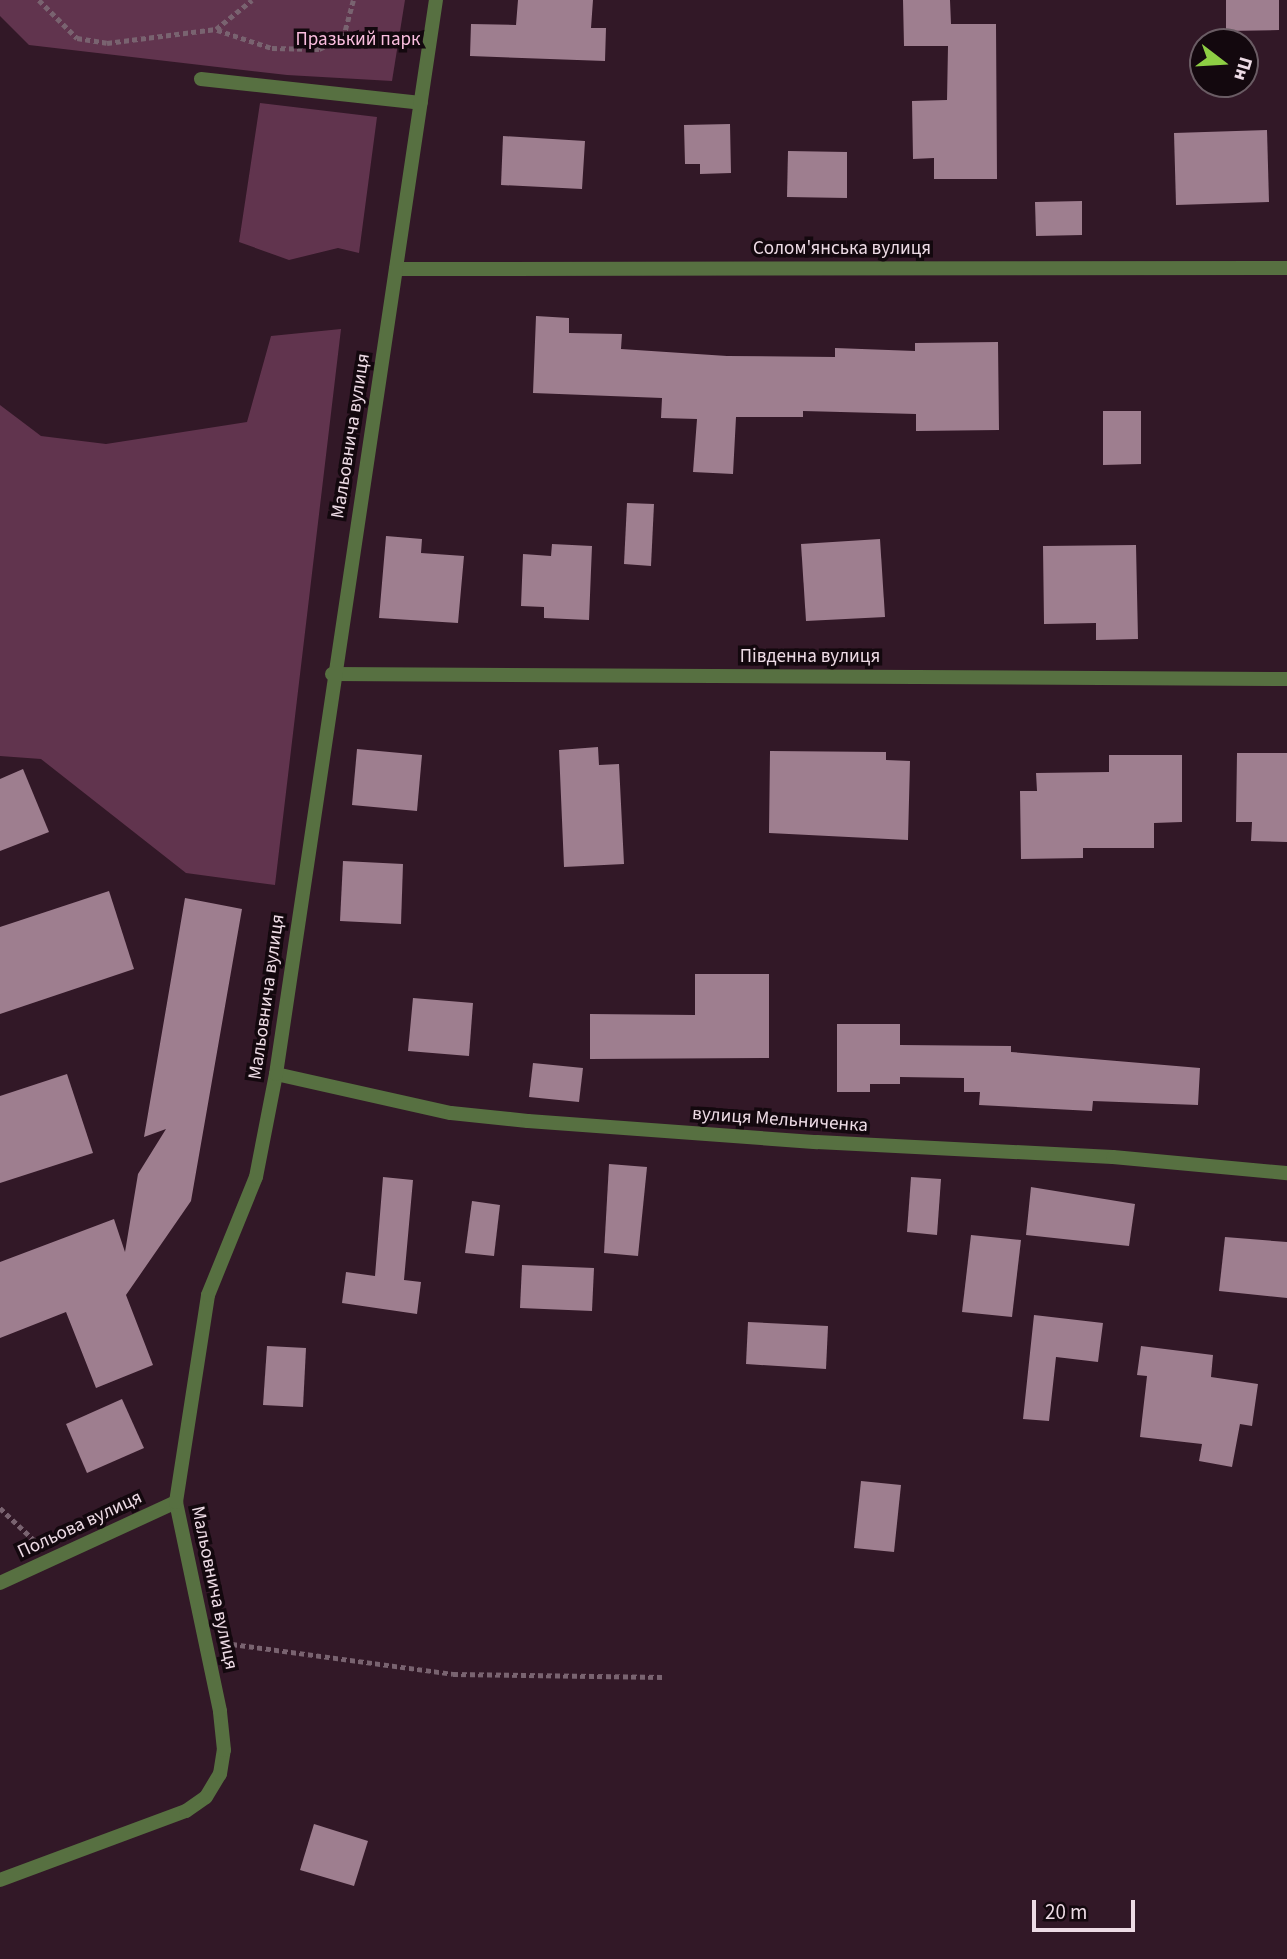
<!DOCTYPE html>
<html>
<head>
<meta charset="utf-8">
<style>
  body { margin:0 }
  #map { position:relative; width:1287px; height:1959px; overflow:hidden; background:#321827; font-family:"Source Sans 3",sans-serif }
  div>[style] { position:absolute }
  .green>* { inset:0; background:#61344e }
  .building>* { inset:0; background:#9e7e8f }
  .path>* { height:4.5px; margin-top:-2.25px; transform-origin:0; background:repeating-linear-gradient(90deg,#796370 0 5px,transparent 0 8.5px) }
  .service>* { height:14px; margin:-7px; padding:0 7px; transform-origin:7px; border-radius:7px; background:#577041 }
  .minor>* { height:14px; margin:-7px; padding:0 7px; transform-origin:7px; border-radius:7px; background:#577041 }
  span { translate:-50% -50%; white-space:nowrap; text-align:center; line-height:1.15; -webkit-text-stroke:7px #13080e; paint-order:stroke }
  .park-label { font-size:19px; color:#fbbedf }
  .street-label { font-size:19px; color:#eddbe5 }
  .north { position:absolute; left:1189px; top:28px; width:70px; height:70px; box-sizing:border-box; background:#13080e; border:2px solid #6a5c64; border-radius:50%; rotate:107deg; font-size:19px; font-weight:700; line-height:28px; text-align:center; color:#eddbe5 }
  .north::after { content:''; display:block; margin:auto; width:24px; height:32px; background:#8dce44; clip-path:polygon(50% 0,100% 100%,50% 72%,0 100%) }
  .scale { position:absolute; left:1032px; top:1900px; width:103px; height:32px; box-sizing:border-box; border:4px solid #eddbe5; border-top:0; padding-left:9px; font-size:21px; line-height:24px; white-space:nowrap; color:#eddbe5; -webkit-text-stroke:5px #13080e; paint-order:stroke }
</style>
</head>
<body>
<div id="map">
  <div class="green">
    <div style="clip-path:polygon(0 0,405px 0,392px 81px,287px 75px,29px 45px,0 16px)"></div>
    <div style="clip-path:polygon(260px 103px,377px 117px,359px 253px,338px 248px,289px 260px,239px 242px)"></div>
    <div style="clip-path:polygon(341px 329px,275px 885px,186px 873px,41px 759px,0 756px,0 405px,41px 436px,106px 444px,247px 422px,271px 336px)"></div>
  </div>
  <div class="building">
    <div style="clip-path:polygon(518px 0,593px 0,591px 28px,606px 28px,605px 61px,470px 56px,471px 24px,516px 25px)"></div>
    <div style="clip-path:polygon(903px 0,950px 0,951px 24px,996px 24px,997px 179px,934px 179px,934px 158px,913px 159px,912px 101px,947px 100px,948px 46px,904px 46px)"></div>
    <div style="clip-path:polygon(1226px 0,1279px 0,1279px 30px,1226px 31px)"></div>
    <div style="clip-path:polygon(730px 124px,731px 173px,700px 174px,700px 164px,685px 164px,684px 125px)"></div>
    <div style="clip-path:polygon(1267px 130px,1269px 202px,1176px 205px,1174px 133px)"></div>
    <div style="clip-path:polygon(503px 136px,585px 141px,582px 189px,501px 185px)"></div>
    <div style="clip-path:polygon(788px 151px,847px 152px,847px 198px,787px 197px)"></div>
    <div style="clip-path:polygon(1082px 201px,1082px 235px,1036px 236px,1035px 202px)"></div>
    <div style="clip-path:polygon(536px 316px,569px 318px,569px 333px,622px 334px,621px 349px,727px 356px,835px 357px,835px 348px,915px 351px,915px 343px,998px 342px,999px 430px,916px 431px,916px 414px,803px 411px,803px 417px,736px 417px,733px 474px,693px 472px,697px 419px,661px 418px,662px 398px,533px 393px)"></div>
    <div style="clip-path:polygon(1103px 411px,1141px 411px,1141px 464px,1103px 465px)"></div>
    <div style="clip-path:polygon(627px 503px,654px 504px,651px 566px,624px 564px)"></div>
    <div style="clip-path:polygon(386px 536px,422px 539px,421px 553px,464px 556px,458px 623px,379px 618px)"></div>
    <div style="clip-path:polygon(880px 539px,885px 617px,806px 621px,801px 544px)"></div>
    <div style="clip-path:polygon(552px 544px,592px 546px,589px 620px,544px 618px,544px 607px,521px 606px,523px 554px,551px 556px)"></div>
    <div style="clip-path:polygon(1136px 545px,1138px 639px,1096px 640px,1096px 623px,1044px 624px,1043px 546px)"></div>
    <div style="clip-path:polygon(598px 747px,599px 765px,619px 764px,624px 864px,564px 867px,559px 750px)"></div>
    <div style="clip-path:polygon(357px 749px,422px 755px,417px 811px,352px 805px)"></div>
    <div style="clip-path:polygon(770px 751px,886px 752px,886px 760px,910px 761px,908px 840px,769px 833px)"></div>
    <div style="clip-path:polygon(1237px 753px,1287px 753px,1287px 842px,1251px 841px,1252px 822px,1236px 822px)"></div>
    <div style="clip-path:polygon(1109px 755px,1182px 755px,1182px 822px,1154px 823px,1154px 848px,1083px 848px,1083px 858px,1021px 859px,1020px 791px,1037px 791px,1036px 773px,1109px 772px)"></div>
    <div style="clip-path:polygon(23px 769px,49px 832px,0 851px,0 779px)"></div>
    <div style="clip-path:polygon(343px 861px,403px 864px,401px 924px,340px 921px)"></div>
    <div style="clip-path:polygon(109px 891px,134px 969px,0 1014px,0 927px)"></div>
    <div style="clip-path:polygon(185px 898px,242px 909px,191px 1201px,126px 1295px,153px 1365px,96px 1388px,66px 1312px,0 1338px,0 1262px,114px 1219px,125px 1252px,138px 1174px,166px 1129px,144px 1137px)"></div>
    <div style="clip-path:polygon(695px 974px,769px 974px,769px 1058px,590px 1059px,590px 1014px,695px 1015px)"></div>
    <div style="clip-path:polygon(413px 998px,473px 1003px,469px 1056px,408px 1051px)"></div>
    <div style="clip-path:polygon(837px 1024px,900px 1024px,900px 1045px,1011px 1046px,1011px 1052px,1200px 1068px,1198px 1105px,1093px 1101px,1092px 1111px,979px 1105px,980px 1092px,964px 1092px,964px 1078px,900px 1077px,900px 1084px,870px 1084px,870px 1092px,837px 1092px)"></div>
    <div style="clip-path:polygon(533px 1063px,583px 1068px,579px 1102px,529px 1097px)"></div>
    <div style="clip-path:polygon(67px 1074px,93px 1153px,0 1183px,0 1096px)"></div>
    <div style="clip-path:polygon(609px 1164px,647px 1167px,638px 1256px,604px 1253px)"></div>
    <div style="clip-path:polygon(383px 1177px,413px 1180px,404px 1280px,421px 1282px,417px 1314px,342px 1303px,346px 1272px,375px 1276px)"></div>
    <div style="clip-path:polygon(911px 1177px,941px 1179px,937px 1235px,907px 1232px)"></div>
    <div style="clip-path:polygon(1031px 1187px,1135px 1204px,1129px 1246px,1026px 1235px)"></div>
    <div style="clip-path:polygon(472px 1201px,500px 1205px,494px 1256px,465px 1253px)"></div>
    <div style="clip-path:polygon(971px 1235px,1021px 1240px,1012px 1317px,962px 1312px)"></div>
    <div style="clip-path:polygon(1225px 1237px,1287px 1242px,1287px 1298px,1219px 1291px)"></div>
    <div style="clip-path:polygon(522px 1265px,594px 1268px,592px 1311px,520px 1308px)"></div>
    <div style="clip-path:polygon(1034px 1315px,1103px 1323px,1098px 1362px,1056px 1357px,1049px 1421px,1023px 1419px)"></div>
    <div style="clip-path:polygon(748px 1322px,828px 1326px,826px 1369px,746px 1364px)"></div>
    <div style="clip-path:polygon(267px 1346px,306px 1348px,303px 1407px,263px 1405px)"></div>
    <div style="clip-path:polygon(1141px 1346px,1213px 1355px,1211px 1377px,1258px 1384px,1252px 1426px,1240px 1424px,1232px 1467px,1199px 1461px,1202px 1444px,1140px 1437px,1147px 1376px,1137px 1375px)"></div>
    <div style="clip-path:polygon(122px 1399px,144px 1448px,87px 1473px,66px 1424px)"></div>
    <div style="clip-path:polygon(861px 1481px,901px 1485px,894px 1552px,854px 1548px)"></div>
    <div style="clip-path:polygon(314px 1824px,368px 1841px,354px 1886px,300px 1870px)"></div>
  </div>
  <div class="path">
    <div style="left:39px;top:0;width:54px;rotate:45deg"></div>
    <div style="left:77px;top:38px;width:30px;rotate:9deg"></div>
    <div style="left:107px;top:43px;width:110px;rotate:-7.3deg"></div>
    <div style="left:216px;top:29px;width:46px;rotate:-38.9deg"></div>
    <div style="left:217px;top:30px;width:58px;rotate:18.1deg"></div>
    <div style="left:272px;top:48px;width:47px;rotate:1.2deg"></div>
    <div style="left:319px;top:49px;width:26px;rotate:-25deg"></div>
    <div style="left:343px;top:38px;width:39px;rotate:-75deg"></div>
    <div style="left:0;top:1508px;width:48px;rotate:43.3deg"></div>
    <div style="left:232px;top:1644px;width:223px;rotate:7.7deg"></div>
    <div style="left:453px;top:1674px;width:210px;rotate:0.8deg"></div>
  </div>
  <div class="service">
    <div style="left:201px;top:79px;width:221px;rotate:6.2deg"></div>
  </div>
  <div class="minor">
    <div style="left:396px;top:269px;width:891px;rotate:-0.06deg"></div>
    <div style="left:332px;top:674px;width:955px;rotate:0.3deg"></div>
    <div style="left:276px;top:1074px;width:179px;rotate:12.6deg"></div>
    <div style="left:451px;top:1113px;width:77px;rotate:5.9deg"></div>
    <div style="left:528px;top:1121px;width:290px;rotate:4.2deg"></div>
    <div style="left:817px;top:1142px;width:296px;rotate:2.9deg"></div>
    <div style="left:1113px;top:1157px;width:175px;rotate:5.3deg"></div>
    <div style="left:0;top:1583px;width:194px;rotate:-24.7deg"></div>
    <div style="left:0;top:1880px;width:198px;rotate:-20.4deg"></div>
    <div style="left:186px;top:1811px;width:24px;rotate:-35deg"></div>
    <div style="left:206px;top:1797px;width:27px;rotate:-59deg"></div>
    <div style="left:220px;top:1774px;width:24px;rotate:-81deg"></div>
    <div style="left:224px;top:1750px;width:39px;rotate:-96deg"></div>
    <div style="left:220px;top:1711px;width:214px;rotate:-101.9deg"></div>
    <div style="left:176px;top:1502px;width:209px;rotate:-81.2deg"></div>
    <div style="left:208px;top:1295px;width:127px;rotate:-67.9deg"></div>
    <div style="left:256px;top:1177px;width:105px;rotate:-79deg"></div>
    <div style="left:276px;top:1074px;width:1086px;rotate:-81.53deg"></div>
  </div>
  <div class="park-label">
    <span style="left:358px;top:40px">Празький парк</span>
  </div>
  <div class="street-label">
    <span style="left:842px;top:249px">Солом'янська вулиця</span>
    <span style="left:351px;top:436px;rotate:-81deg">Мальовнича вулиця</span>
    <span style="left:810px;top:657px">Південна вулиця</span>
    <span style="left:267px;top:997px;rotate:-82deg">Мальовнича вулиця</span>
    <span style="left:780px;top:1120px;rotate:4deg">вулиця Мельниченка</span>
    <span style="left:80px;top:1525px;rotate:-25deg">Польова вулиця</span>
    <span style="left:214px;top:1588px;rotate:78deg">Мальовнича вулиця</span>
  </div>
  <div class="north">Пн</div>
  <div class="scale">20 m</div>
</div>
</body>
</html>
